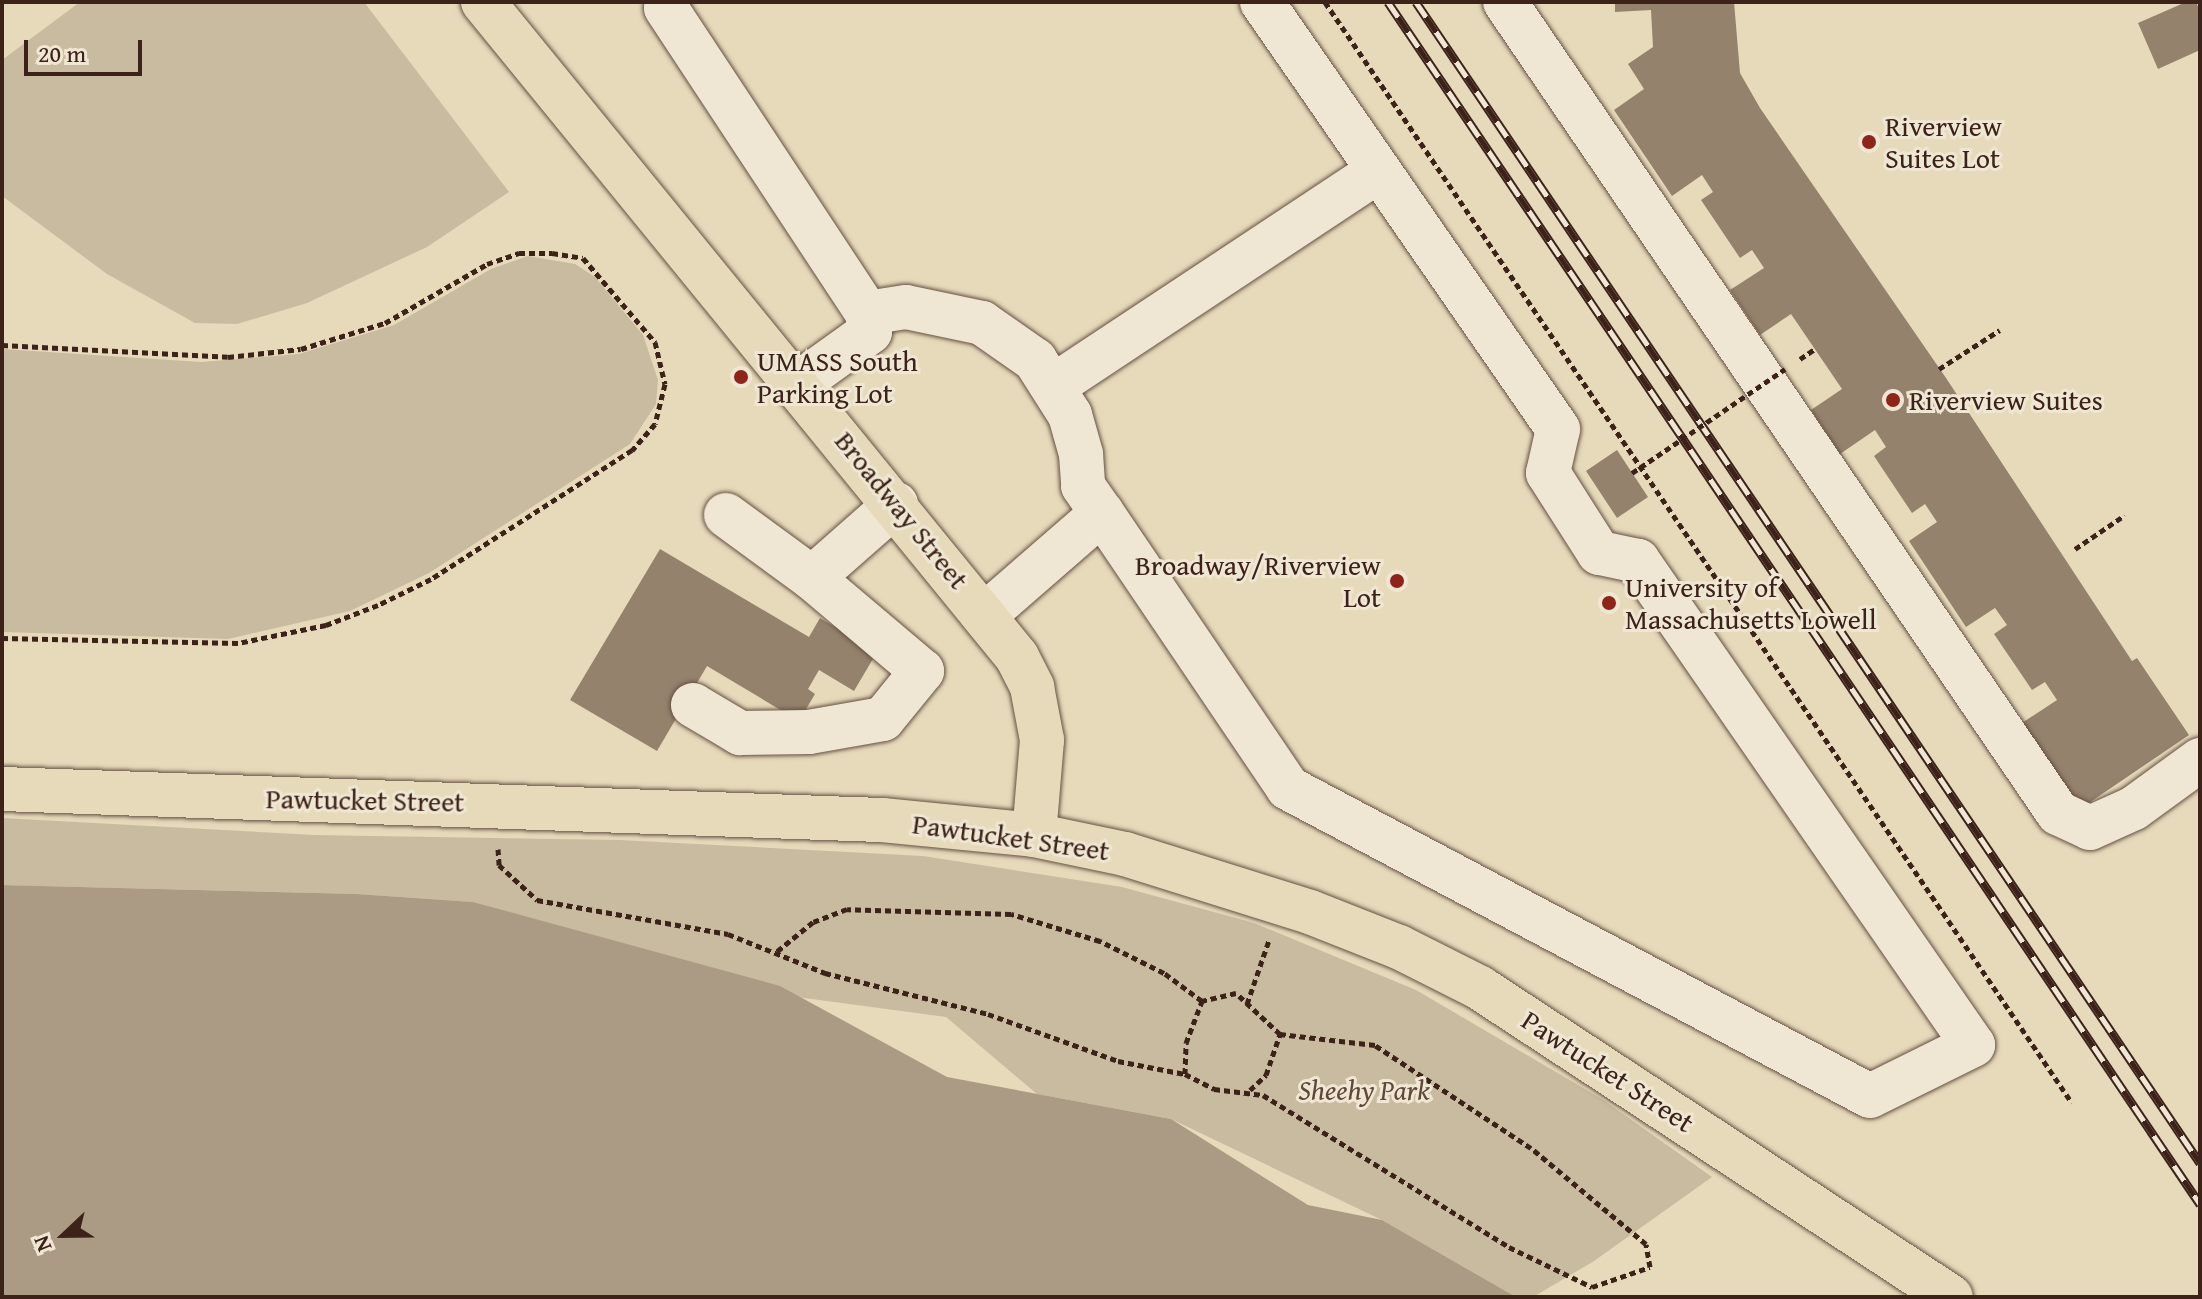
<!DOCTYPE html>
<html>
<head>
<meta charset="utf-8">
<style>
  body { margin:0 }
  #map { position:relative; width:2202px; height:1299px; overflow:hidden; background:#e6dabb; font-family:"Gentium Book Plus",serif }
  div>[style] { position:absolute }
  .green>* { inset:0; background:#c9bb9f }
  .water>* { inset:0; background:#ac9b84 }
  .building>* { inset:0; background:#94826d }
  .path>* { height:5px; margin-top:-2.5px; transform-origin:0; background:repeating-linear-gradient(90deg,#3c2219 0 6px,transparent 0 10px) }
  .roads { filter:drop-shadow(0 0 2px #665042) drop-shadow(0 0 2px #665042) }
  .minor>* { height:44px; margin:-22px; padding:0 22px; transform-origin:22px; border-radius:22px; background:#efe7d3 }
  .major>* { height:44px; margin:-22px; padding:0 22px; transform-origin:22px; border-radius:22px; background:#e6dabb }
  .rail>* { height:9px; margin-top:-4.5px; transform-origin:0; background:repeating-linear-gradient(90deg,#efe7d3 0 18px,#3c2219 0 36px); box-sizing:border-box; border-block:2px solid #3c2219 }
  .path-bridge>* { height:5px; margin-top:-2.5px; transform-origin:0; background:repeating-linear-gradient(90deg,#3c2219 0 6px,transparent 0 10px) }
  .dots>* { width:22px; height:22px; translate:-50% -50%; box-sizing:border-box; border:4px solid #efe7d3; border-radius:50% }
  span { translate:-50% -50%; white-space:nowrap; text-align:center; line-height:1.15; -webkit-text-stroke:6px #efe7d3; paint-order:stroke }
  .poi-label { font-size:28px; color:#3c2219 }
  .left { translate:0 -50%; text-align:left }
  .right { translate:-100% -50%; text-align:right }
  .street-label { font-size:28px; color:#3c2219 }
  .park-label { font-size:28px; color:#5f483a; font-style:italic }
  .frame { position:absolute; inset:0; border:4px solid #3c2219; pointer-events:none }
  .north { position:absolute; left:24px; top:1195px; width:80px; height:80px; -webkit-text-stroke:6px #efe7d3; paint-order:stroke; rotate:248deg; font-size:22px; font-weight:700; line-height:32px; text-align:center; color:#3c2219 }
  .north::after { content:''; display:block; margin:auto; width:28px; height:36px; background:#3c2219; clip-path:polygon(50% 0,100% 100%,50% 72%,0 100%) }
  .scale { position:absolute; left:24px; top:40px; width:118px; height:36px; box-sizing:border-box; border:4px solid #3c2219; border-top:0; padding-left:10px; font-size:24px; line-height:28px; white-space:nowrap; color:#3c2219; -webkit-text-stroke:6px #efe7d3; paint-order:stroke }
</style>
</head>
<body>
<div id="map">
  <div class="green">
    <div style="clip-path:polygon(80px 2px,364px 2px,509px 192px,427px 247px,307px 303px,237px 324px,195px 323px,107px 274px,2px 196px,2px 60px)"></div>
    <div style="clip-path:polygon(528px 256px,575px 264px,595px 277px,643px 335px,658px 380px,656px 404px,630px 444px,429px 573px,350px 611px,228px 639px,2px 632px,2px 349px,201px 362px,299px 354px,394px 325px,491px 269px)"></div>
    <div style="clip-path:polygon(2px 818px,314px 835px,620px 840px,923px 856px,1122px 887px,1254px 923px,1416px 990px,1602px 1099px,1712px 1177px,1594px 1261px,1533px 1297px,1516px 1297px,1382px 1220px,1171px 1119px,1037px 1094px,946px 1017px,797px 997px,473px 902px,357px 894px,2px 885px)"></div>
  </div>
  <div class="water">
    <div style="clip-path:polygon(2px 885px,357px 894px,473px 902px,780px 986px,947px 1077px,1171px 1119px,1308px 1205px,1382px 1220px,1516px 1297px,2px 1297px)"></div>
  </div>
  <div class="building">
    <div style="clip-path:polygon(1615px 2px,1734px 2px,1740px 73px,1760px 108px,1946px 378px,2132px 661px,2137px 658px,2189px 735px,2080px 809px,2022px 723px,2057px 700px,2045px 682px,2032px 690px,1994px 634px,2007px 625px,1995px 608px,1966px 627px,1909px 541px,1937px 522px,1925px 504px,1912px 513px,1874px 456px,1886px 447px,1875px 430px,1840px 454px,1811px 410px,1842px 389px,1791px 314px,1760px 335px,1730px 290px,1764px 268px,1752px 250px,1740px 258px,1701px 200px,1713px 192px,1702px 175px,1672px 196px,1614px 110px,1644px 89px,1628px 64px,1653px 47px,1651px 10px,1615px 12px)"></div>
    <div style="clip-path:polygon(2186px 2px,2196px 2px,2200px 11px,2200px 50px,2158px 69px,2138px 23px)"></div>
    <div style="clip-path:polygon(1617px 450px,1648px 497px,1617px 518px,1586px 471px)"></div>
    <div style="clip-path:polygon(660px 549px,809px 637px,820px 618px,877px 652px,854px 691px,819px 670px,808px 689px,815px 694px,799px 721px,707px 666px,657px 751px,570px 700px)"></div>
  </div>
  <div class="path">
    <div style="left:1325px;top:2px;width:1330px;rotate:55.84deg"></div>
    <div style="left:2px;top:345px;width:226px;rotate:3deg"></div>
    <div style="left:228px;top:357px;width:73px;rotate:-6.3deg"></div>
    <div style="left:301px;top:349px;width:88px;rotate:-17.2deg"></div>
    <div style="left:385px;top:323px;width:118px;rotate:-30deg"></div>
    <div style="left:487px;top:264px;width:34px;rotate:-19deg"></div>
    <div style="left:519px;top:253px;width:33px"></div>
    <div style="left:552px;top:253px;width:31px;rotate:9deg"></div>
    <div style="left:583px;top:258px;width:111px;rotate:49.4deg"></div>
    <div style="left:655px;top:342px;width:43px;rotate:76.6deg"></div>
    <div style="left:665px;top:384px;width:41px;rotate:104deg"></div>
    <div style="left:655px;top:424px;width:35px;rotate:131deg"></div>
    <div style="left:632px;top:450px;width:239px;rotate:147.3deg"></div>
    <div style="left:431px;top:579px;width:59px;rotate:153.9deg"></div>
    <div style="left:378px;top:605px;width:56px;rotate:159deg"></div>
    <div style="left:326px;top:625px;width:90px;rotate:168.4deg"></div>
    <div style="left:238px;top:643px;width:236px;rotate:-178.8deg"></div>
    <div style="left:1800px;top:359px;width:18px;rotate:-34deg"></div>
    <div style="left:1939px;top:369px;width:72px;rotate:-32.6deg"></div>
    <div style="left:2075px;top:549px;width:60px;rotate:-34.2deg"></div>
    <div style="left:498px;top:849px;width:16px;rotate:86deg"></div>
    <div style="left:499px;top:865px;width:52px;rotate:42.6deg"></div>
    <div style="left:537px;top:900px;width:194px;rotate:10.1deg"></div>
    <div style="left:728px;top:934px;width:105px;rotate:21.9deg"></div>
    <div style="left:825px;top:973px;width:168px;rotate:14.1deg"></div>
    <div style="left:988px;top:1014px;width:138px;rotate:19.9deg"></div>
    <div style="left:1118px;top:1061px;width:68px;rotate:11deg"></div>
    <div style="left:1185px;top:1074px;width:33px;rotate:27deg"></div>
    <div style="left:1214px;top:1089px;width:49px;rotate:7deg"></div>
    <div style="left:1263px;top:1095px;width:289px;rotate:31.7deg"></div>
    <div style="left:1509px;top:1247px;width:92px;rotate:25.7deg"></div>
    <div style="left:1592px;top:1287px;width:61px;rotate:-19deg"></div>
    <div style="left:1650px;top:1267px;width:23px;rotate:-100deg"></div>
    <div style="left:1646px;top:1244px;width:150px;rotate:-140.1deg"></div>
    <div style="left:1531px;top:1148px;width:187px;rotate:-146.6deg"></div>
    <div style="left:1375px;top:1045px;width:96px;rotate:-173.4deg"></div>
    <div style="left:1280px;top:1034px;width:60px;rotate:-137deg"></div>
    <div style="left:1236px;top:993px;width:35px;rotate:167deg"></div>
    <div style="left:1202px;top:1001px;width:47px;rotate:-143.6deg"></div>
    <div style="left:1164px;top:973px;width:72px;rotate:-153.4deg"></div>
    <div style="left:1100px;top:941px;width:93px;rotate:-163.1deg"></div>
    <div style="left:1011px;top:914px;width:164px;rotate:-178.3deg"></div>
    <div style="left:847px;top:909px;width:36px;rotate:159deg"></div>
    <div style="left:813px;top:922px;width:49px;rotate:140.8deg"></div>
    <div style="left:1247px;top:1004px;width:68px;rotate:-71deg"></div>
    <div style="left:1185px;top:1074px;width:31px;rotate:-88deg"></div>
    <div style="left:1186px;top:1043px;width:45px;rotate:-69.1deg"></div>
    <div style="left:1250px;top:1090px;width:22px;rotate:-43deg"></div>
    <div style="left:1266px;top:1075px;width:43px;rotate:-71.1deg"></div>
  </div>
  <div class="roads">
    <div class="minor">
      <div style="left:668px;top:2px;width:6px;rotate:108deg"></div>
      <div style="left:666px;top:8px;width:365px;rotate:56.6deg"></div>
      <div style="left:867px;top:313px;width:19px;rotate:81deg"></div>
      <div style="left:870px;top:332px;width:87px;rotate:144.3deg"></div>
      <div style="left:1505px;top:2px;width:982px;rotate:55.71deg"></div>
      <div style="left:2058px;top:813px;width:35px;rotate:25deg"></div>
      <div style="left:2090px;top:828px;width:48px;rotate:-24.4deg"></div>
      <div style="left:2134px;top:808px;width:82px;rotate:-36deg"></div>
      <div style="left:867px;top:313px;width:39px;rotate:-9deg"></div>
      <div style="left:906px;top:307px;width:78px;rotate:11.9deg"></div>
      <div style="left:982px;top:323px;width:65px;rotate:34.9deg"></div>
      <div style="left:1035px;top:360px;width:65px;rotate:57.5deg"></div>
      <div style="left:1070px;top:415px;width:41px;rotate:74.2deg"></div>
      <div style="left:1081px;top:454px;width:32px;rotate:86deg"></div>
      <div style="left:1083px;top:486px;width:33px;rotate:55deg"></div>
      <div style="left:1102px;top:513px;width:154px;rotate:139deg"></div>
      <div style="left:1055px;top:385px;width:387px;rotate:-33.5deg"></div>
      <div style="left:1102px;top:513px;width:332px;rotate:55.9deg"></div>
      <div style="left:1288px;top:788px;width:658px;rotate:27.89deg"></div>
      <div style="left:1870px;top:1096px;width:115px;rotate:-26.3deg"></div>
      <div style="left:1973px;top:1045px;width:589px;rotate:-124.69deg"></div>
      <div style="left:1638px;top:561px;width:40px;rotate:-168deg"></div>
      <div style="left:1599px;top:553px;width:95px;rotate:-122.5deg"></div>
      <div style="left:1548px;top:473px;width:45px;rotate:-77.2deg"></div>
      <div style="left:1558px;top:429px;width:520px;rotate:-124.73deg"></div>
      <div style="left:726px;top:515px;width:107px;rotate:36.2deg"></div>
      <div style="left:693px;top:705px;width:55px;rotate:30.8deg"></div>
      <div style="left:740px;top:733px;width:69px;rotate:-0.8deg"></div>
      <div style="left:809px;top:732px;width:75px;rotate:-10deg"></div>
      <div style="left:883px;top:719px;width:62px;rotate:-50.9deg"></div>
      <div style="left:922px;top:671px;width:144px;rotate:-139.8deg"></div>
      <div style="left:812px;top:578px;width:112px;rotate:-41.4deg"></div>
    </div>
    <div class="major">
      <div style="left:483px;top:2px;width:845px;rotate:50.81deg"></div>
      <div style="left:1017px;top:657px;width:34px;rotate:63deg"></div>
      <div style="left:1032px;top:687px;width:54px;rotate:79.3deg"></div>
      <div style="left:1042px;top:740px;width:95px;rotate:94.8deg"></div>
      <div style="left:2px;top:789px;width:881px;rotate:2.02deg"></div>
      <div style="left:882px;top:820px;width:153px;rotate:5.6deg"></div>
      <div style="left:1034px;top:835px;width:93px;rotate:11.8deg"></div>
      <div style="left:1125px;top:854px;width:194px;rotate:17.4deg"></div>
      <div style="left:1310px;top:912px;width:96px;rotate:21.5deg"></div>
      <div style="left:1399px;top:947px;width:91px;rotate:26.8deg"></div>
      <div style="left:1480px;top:988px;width:563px;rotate:33.27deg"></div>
    </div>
  </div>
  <div class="rail">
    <div style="left:1388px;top:2px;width:1451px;rotate:55.96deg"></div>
    <div style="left:1416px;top:2px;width:1401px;rotate:55.97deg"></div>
  </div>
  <div class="path-bridge">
    <div style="left:1632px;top:473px;width:185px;rotate:-34.2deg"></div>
  </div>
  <div class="dots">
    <div style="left:1869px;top:142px;background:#8f2418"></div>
    <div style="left:741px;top:377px;background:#8f2418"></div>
    <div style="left:1893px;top:400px;background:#8f2418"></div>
    <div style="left:1397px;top:581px;background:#8f2418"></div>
    <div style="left:1609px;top:603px;background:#8f2418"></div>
  </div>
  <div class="poi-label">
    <span class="left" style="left:1885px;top:142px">Riverview<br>Suites Lot</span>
    <span class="left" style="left:757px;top:377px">UMASS South<br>Parking Lot</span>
    <span class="left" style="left:1909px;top:400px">Riverview Suites</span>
    <span class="right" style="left:1381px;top:581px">Broadway/Riverview<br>Lot</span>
    <span class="left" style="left:1625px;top:603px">University of<br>Massachusetts Lowell</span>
  </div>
  <div class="street-label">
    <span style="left:902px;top:510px;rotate:51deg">Broadway Street</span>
    <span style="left:365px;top:800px;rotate:1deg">Pawtucket Street</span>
    <span style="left:1011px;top:837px;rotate:8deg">Pawtucket Street</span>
    <span style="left:1608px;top:1071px;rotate:33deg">Pawtucket Street</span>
  </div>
  <div class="park-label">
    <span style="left:1364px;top:1090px">Sheehy Park</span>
  </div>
  <div class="frame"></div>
  <div class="north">N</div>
  <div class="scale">20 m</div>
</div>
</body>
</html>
